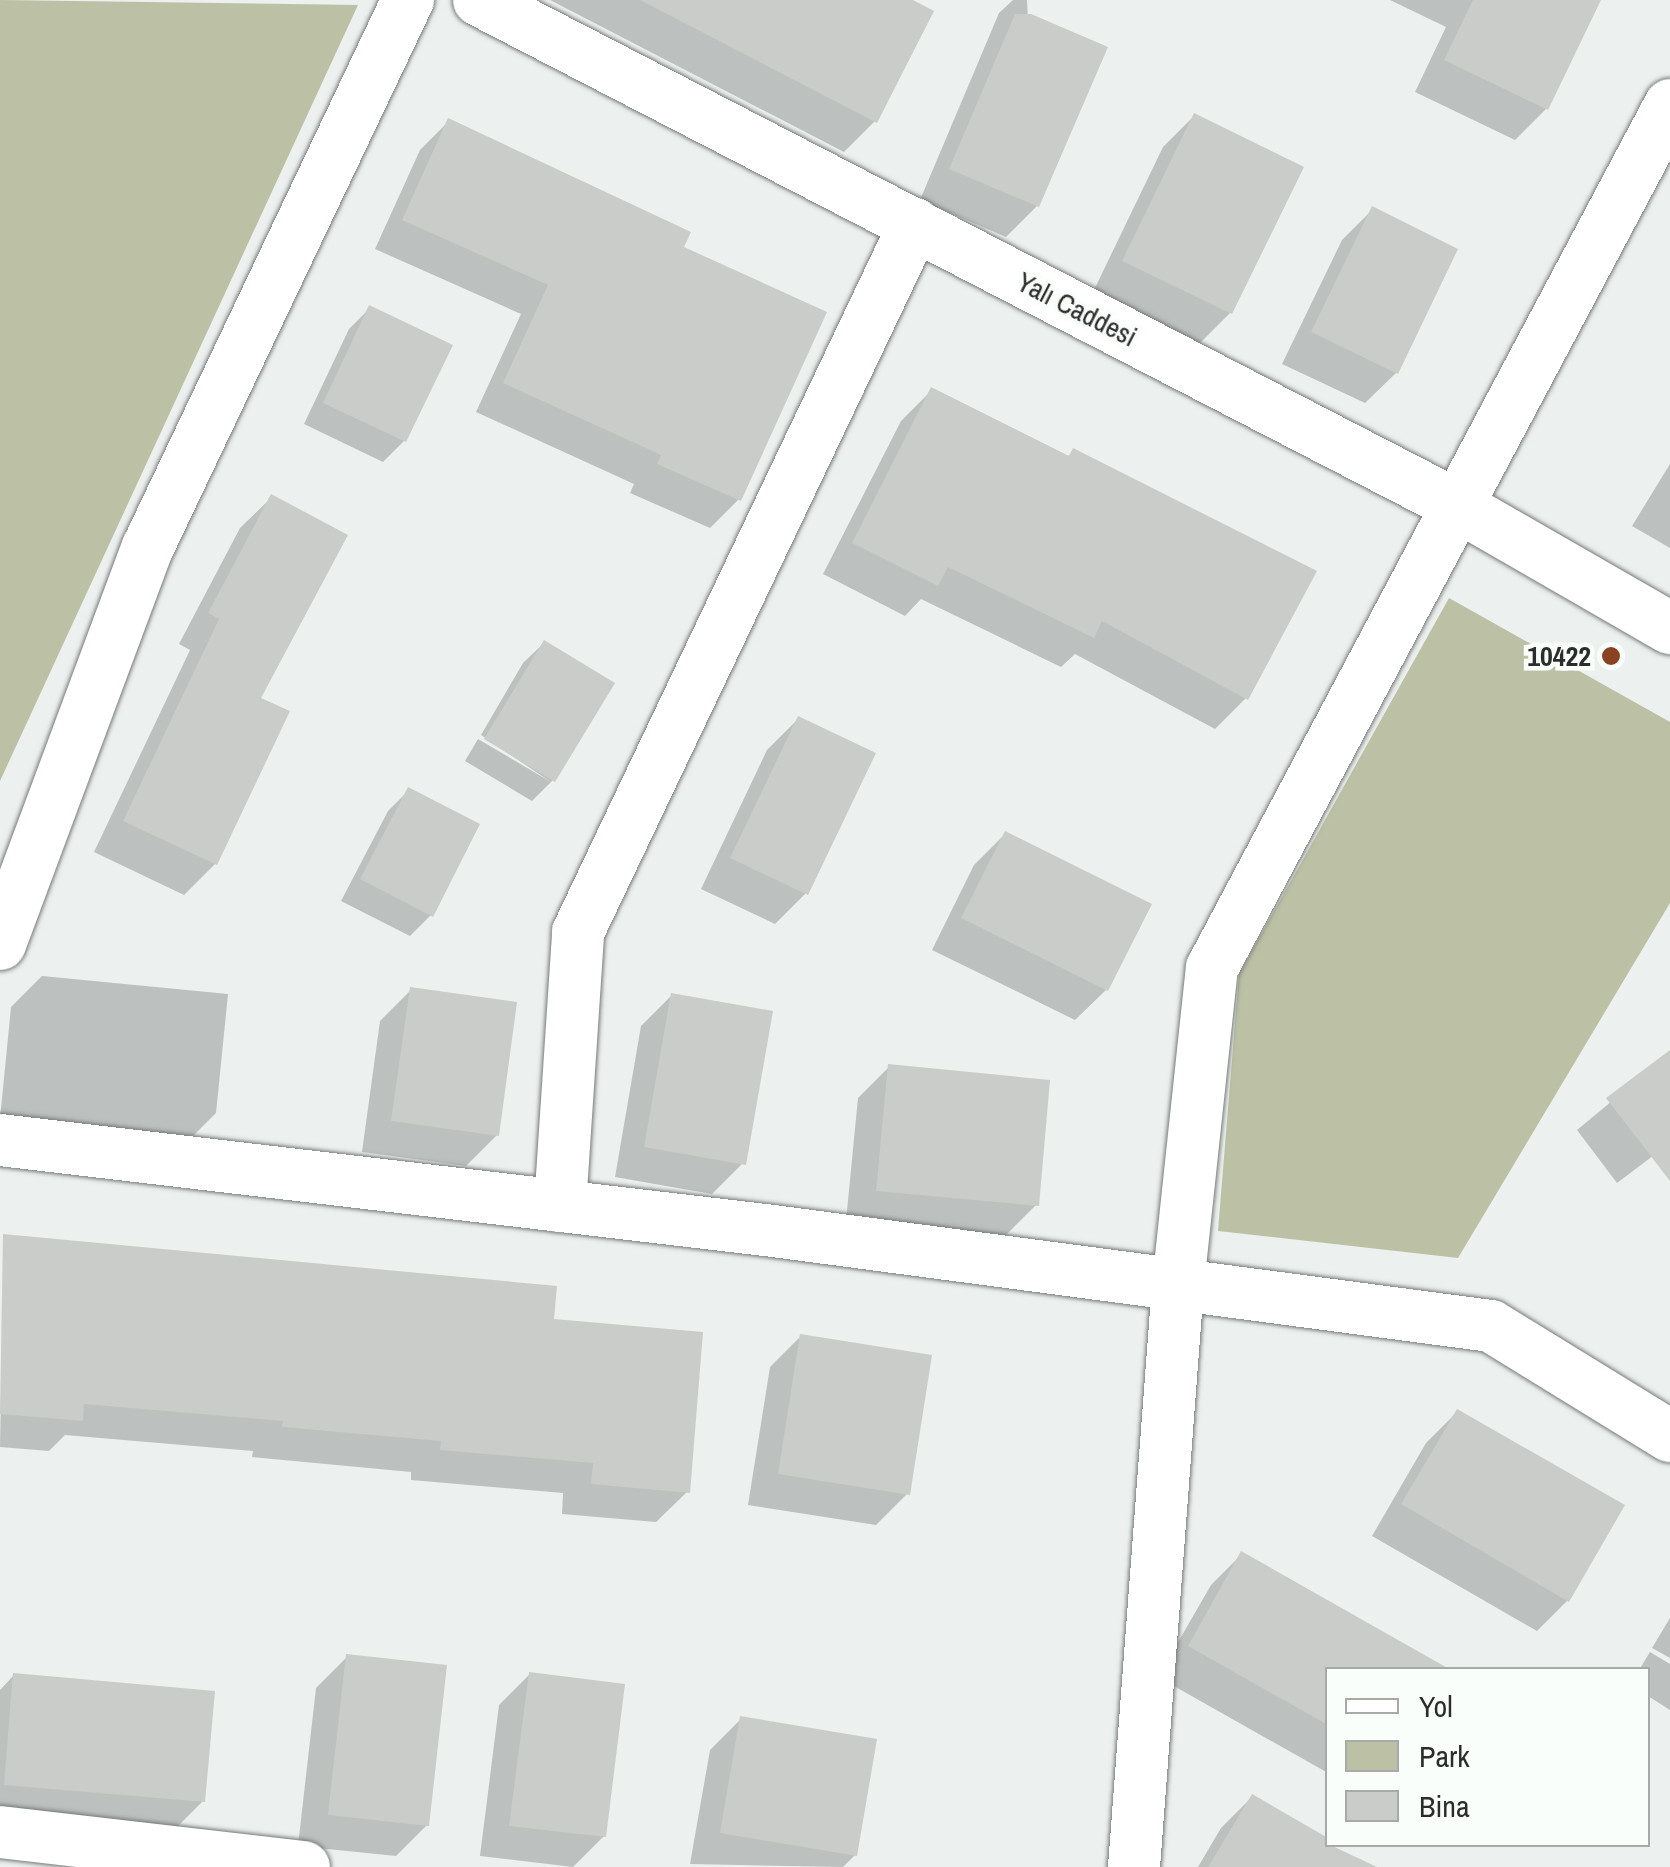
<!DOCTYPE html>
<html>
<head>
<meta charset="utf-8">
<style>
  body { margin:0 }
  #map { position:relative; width:1670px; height:1867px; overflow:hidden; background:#ecf0ee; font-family:"Archivo Narrow",sans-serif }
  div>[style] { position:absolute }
  .green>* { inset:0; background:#bcc1a5 }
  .shadow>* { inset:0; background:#0003 }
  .building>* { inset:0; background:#c9ccc9 }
  .roads { filter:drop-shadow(0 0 2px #767a78) drop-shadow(0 0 2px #767a78) }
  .minor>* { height:52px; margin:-26px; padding:0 26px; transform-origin:26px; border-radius:26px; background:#fff }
  .dots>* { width:28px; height:28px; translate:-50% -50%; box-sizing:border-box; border:5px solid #fafefb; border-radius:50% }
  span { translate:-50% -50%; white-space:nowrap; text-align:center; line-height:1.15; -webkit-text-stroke:9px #fafefb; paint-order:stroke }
  .street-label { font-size:28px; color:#2b2c2c }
  .poi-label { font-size:28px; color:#2b2c2c; font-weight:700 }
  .right { translate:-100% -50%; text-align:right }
  .legend { position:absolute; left:1325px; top:1667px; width:325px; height:180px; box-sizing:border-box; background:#fafefb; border:2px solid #a7aaa8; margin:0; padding:12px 18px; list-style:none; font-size:30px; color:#2b2c2c }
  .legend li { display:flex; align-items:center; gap:20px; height:50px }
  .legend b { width:50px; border:2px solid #a7aaa8 }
</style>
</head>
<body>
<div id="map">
  <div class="green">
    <div style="clip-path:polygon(0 0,358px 5px,0 781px)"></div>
    <div style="clip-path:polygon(1449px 598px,1670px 722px,1670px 903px,1458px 1258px,1218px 1231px,1239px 974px)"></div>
  </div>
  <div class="shadow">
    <div style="clip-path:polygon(550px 0,907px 0,875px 121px,844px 152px)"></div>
    <div style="clip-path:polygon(1013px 0,1027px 0,1037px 206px,1006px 237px,920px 200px,999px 13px)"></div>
    <div style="clip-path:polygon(1390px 0,1598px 0,1546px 109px,1515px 140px,1415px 92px,1446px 27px)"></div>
    <div style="clip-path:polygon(1194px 116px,1230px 313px,1199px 344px,1093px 292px,1163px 147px)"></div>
    <div style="clip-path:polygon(449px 121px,680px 248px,739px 499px,710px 528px,630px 493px,634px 484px,476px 412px,521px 314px,375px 249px,420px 150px)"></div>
    <div style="clip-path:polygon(1373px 209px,1396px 373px,1365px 403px,1282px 364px,1342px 240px)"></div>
    <div style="clip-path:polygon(370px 308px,404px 441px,383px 462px,304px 424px,349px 329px)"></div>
    <div style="clip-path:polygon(932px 390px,1067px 457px,1074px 451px,1246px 698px,1215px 729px,1075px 654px,1061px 667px,921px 599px,905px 616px,823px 574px,901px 421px)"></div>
    <div style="clip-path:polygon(1670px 464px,1670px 548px,1632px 526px)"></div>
    <div style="clip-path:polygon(271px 498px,258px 699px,215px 864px,184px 895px,94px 852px,190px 650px,179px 644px,240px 528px)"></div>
    <div style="clip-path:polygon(544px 643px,553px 780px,551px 782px,481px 735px,523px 663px)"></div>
    <div style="clip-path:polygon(798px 719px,806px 893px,775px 924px,701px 889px,767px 750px)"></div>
    <div style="clip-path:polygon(478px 739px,551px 782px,532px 801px,465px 761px)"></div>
    <div style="clip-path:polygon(409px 790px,431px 915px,410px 936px,341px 901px,388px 811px)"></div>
    <div style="clip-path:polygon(1005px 834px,1106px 990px,1075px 1020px,932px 950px,974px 865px)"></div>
    <div style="clip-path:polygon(42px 976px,228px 994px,216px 1113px,185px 1144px,0 1119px,11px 1007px)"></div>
    <div style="clip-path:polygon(411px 990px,497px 1135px,466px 1166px,362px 1152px,380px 1021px)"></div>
    <div style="clip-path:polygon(672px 995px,743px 1163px,712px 1194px,615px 1177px,641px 1026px)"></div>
    <div style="clip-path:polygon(1670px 1053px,1670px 1143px,1617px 1183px,1577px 1130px)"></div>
    <div style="clip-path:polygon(889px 1067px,1036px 1205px,1005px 1236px,846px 1221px,858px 1098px)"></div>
    <div style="clip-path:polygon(4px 1236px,552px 1322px,687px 1492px,656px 1522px,562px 1514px,563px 1493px,411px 1480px,411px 1472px,252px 1457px,253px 1451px,65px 1435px,49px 1451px,0 1447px)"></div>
    <div style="clip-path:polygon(801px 1336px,907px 1494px,876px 1525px,748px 1505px,770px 1367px)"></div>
    <div style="clip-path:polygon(1457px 1412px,1567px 1601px,1537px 1631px,1372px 1536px,1426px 1443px)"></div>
    <div style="clip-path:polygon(1242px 1554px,1328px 1670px,1328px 1773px,1158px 1677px,1211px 1585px)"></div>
    <div style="clip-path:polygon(1670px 1618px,1670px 1658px,1652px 1648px)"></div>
    <div style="clip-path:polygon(1650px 1652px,1670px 1664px,1670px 1710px,1648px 1696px,1648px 1670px,1639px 1670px)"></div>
    <div style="clip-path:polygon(347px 1657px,427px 1825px,396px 1856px,298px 1846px,316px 1688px)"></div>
    <div style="clip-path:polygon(530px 1674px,604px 1836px,573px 1867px,480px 1856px,499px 1705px)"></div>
    <div style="clip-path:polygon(14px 1675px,203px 1801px,172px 1832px,0 1818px,0 1690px)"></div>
    <div style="clip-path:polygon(741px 1719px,855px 1855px,843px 1867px,690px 1864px,710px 1750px)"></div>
    <div style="clip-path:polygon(1252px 1797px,1328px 1844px,1372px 1867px,1198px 1867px,1221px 1828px)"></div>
  </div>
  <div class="building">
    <div style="clip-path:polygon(640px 0,913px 0,934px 11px,877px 123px)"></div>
    <div style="clip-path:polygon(1473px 0,1601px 0,1548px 110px,1444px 60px)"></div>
    <div style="clip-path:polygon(1015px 14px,1031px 14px,1108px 47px,1039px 207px,949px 169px)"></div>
    <div style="clip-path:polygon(1194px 113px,1304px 167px,1232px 314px,1122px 261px)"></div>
    <div style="clip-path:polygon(448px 118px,691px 232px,684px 247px,827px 312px,741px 501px,657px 464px,661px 455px,503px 383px,548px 285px,402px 220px)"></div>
    <div style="clip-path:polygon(1372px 206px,1458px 249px,1398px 374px,1311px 332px)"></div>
    <div style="clip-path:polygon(369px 305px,453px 345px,406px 442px,323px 403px)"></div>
    <div style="clip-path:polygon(931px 387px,1069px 456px,1073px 448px,1317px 571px,1248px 700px,1102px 621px,1094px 638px,948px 567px,938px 586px,852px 543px)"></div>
    <div style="clip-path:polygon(271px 494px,348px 535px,261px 698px,290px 711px,217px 865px,123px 821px,219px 619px,208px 613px)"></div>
    <div style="clip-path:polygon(544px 640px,615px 683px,555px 782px,484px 739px)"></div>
    <div style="clip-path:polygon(798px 716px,876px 753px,808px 895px,730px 858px)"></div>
    <div style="clip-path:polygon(408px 787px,480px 824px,433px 917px,360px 879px)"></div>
    <div style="clip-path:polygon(1005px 831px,1152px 904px,1108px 991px,961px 918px)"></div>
    <div style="clip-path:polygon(410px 987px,517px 1002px,499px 1136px,391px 1121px)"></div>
    <div style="clip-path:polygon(671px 993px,773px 1011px,746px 1165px,644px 1147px)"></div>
    <div style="clip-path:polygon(1670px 1050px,1670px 1181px,1606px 1098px)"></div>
    <div style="clip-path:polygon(888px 1064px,1050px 1080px,1039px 1206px,876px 1191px)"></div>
    <div style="clip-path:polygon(3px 1234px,557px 1286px,554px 1319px,703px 1332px,690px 1493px,591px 1484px,593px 1463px,440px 1450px,441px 1441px,282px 1427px,283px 1421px,84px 1404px,83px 1421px,0 1414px)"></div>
    <div style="clip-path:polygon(800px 1334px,932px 1355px,910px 1495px,778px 1474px)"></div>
    <div style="clip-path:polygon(1457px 1409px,1625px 1505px,1569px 1602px,1401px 1504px)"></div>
    <div style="clip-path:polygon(1241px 1551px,1451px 1670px,1328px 1670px,1328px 1725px,1188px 1646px)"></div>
    <div style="clip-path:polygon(346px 1654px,447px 1665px,429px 1826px,328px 1815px)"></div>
    <div style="clip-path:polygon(529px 1672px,625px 1684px,606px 1837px,509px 1826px)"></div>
    <div style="clip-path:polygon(13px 1673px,215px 1691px,205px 1802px,4px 1785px)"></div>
    <div style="clip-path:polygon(740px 1716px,877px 1739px,857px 1856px,720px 1833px)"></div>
    <div style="clip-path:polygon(1252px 1794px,1328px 1838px,1328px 1844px,1377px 1867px,1208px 1867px)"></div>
  </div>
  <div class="roads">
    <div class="minor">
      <div style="left:479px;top:0;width:1100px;rotate:27.33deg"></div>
      <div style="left:1456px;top:505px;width:247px;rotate:29.9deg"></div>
      <div style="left:0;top:944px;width:424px;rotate:-69.6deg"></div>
      <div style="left:148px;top:547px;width:606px;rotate:-64.58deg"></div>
      <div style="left:0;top:1140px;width:778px;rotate:6.71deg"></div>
      <div style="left:773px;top:1231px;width:724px;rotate:7.54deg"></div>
      <div style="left:1491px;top:1326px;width:210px;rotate:31.6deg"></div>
      <div style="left:560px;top:1206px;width:275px;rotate:-86.2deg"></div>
      <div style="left:578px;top:932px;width:784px;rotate:-64.55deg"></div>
      <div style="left:0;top:1832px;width:306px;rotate:6.6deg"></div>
      <div style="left:1134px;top:1867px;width:584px;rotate:-85.68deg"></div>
      <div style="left:1178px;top:1285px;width:319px;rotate:-83.9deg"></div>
      <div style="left:1212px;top:968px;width:977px;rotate:-62.04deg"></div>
    </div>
  </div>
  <div class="dots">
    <div style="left:1611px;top:656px;background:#8a4222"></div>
  </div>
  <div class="street-label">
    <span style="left:1077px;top:309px;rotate:27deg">Yalı Caddesi</span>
  </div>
  <div class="poi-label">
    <span class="right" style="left:1591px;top:656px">10422</span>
  </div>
  <ul class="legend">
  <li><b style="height:12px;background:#fff"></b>Yol</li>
  <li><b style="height:28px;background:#bcc1a5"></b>Park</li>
  <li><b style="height:28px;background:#c9ccc9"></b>Bina</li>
  </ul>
</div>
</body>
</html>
